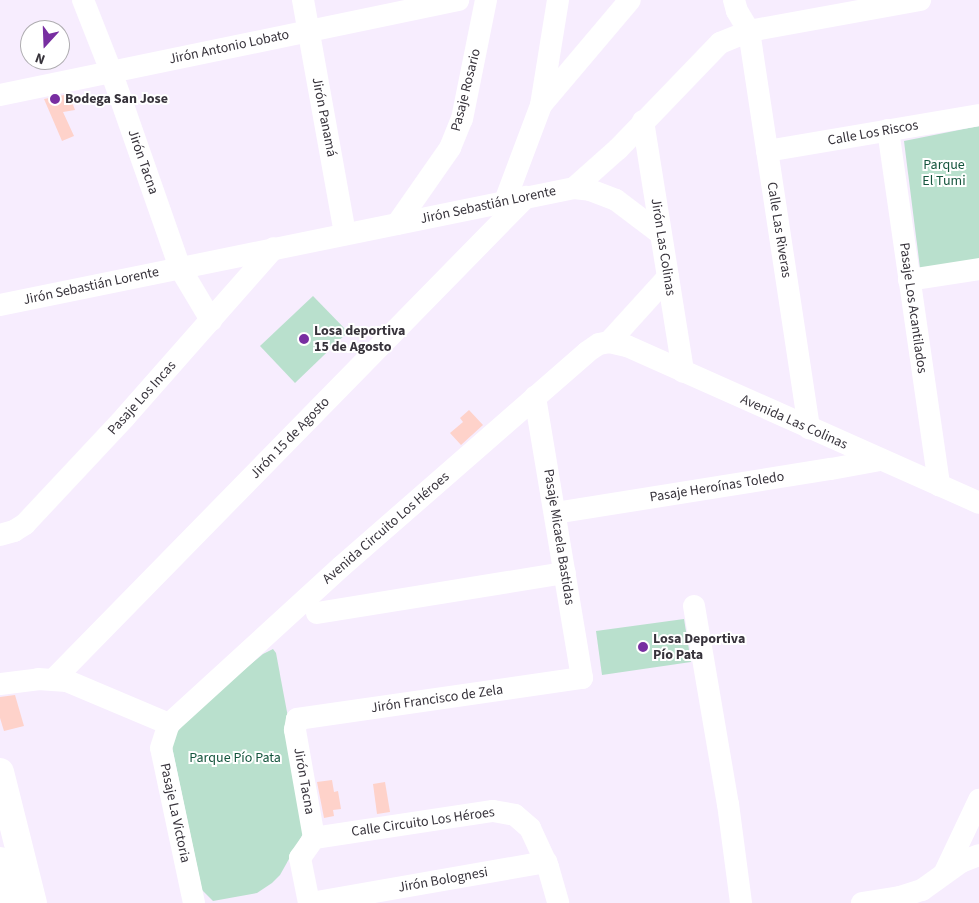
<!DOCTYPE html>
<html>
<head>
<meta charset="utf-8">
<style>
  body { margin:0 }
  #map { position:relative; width:979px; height:903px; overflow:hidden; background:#f7edfe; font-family:"Source Sans 3",sans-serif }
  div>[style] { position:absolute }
  .green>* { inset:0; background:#b9e0cd }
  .building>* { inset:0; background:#fed2ca }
  .minor>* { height:22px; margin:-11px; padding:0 11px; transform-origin:11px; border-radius:11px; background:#fff }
  .highway>* { height:28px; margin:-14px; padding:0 14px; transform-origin:14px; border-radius:14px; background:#fff }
  .dots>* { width:14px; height:14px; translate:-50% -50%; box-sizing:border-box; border:2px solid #fff; border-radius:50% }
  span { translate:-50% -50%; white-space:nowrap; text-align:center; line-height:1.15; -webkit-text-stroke:4px #fff; paint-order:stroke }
  .street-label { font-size:14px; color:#37333b }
  .poi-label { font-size:14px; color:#37333b; font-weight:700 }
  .left { translate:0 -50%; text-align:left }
  .park-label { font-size:14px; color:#15553d }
  .north { position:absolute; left:20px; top:20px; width:50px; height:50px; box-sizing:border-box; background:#fff; border:1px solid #afadb1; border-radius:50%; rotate:200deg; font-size:14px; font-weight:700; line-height:20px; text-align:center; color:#37333b }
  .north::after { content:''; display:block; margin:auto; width:18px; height:22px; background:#782ea1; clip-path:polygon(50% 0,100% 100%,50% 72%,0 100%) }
</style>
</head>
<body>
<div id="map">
  <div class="green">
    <div style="clip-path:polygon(979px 126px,979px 260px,920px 268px,904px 141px)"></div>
    <div style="clip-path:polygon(313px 296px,348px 332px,295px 383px,260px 346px)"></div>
    <div style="clip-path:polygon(684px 619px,691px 662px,602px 675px,596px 631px)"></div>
    <div style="clip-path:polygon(273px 649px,276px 653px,308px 825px,280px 875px,272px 883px,257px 893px,213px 901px,202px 890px,172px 747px,176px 733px,183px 725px,233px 679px,263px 654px)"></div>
  </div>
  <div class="building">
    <div style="clip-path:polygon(69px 94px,75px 110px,63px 112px,74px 136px,62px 141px,44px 99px)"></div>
    <div style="clip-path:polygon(469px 410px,483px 425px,461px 445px,450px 433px,463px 422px,460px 418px)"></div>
    <div style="clip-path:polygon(15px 695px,24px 726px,4px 731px,0 718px,0 697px)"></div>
    <div style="clip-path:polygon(332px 780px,334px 792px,338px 791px,341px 809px,333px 810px,334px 816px,324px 818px,317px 782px)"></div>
    <div style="clip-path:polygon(385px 782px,390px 812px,377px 814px,373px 784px)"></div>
  </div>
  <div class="minor">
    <div style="left:83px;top:0;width:76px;rotate:68.5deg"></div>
    <div style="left:111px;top:71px;width:209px;rotate:70.7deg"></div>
    <div style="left:180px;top:268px;width:61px;rotate:59.2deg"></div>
    <div style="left:303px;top:0;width:238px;rotate:79.8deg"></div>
    <div style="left:734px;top:0;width:11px;rotate:75deg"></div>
    <div style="left:737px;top:11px;width:23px;rotate:59deg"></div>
    <div style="left:749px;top:31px;width:402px;rotate:81.4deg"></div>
    <div style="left:0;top:95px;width:468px;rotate:-11.7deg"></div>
    <div style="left:542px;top:104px;width:136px;rotate:-49.8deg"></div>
    <div style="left:643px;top:121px;width:254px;rotate:80.9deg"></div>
    <div style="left:888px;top:130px;width:359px;rotate:81.8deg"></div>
    <div style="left:767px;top:151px;width:215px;rotate:-9.6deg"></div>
    <div style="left:574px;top:188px;width:16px;rotate:7deg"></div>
    <div style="left:590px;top:190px;width:28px;rotate:21deg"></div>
    <div style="left:616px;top:200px;width:56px;rotate:37.1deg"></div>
    <div style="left:505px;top:201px;width:103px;rotate:-69.4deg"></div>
    <div style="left:541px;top:105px;width:106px;rotate:-80.8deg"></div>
    <div style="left:397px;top:224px;width:93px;rotate:-55.1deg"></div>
    <div style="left:450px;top:148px;width:31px;rotate:-68deg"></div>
    <div style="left:462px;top:119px;width:121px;rotate:-78.6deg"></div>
    <div style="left:909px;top:280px;width:71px;rotate:-8.9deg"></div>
    <div style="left:0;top:305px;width:586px;rotate:-11.52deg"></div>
    <div style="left:574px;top:188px;width:59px;rotate:-41.6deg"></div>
    <div style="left:618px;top:149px;width:147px;rotate:-46.1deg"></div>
    <div style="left:720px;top:43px;width:31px;rotate:-22deg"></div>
    <div style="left:749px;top:31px;width:174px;rotate:-10.3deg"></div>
    <div style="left:609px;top:342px;width:88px;rotate:-47.8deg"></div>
    <div style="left:555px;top:513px;width:279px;rotate:-9.1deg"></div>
    <div style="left:831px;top:469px;width:50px;rotate:-10.4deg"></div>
    <div style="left:0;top:535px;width:15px;rotate:-16deg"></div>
    <div style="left:14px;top:531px;width:13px;rotate:-32deg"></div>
    <div style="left:25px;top:524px;width:146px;rotate:-46.9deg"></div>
    <div style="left:125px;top:417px;width:225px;rotate:-48.6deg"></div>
    <div style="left:694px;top:606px;width:201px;rotate:80.3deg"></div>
    <div style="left:728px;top:804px;width:100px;rotate:82.5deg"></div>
    <div style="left:317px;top:613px;width:251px;rotate:-9.2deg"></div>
    <div style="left:54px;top:679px;width:675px;rotate:-45.6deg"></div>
    <div style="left:0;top:684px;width:38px;rotate:-7deg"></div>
    <div style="left:38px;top:679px;width:29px;rotate:4deg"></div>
    <div style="left:67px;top:681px;width:111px;rotate:22.9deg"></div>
    <div style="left:314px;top:838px;width:110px;rotate:-100deg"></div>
    <div style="left:295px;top:730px;width:11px;rotate:-80deg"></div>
    <div style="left:297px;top:719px;width:288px;rotate:-8.2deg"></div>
    <div style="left:582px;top:678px;width:285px;rotate:-99.5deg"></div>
    <div style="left:945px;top:872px;width:80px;rotate:-64.7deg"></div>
    <div style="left:194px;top:903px;width:158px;rotate:-102deg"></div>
    <div style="left:161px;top:748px;width:25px;rotate:-72deg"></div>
    <div style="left:169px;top:724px;width:234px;rotate:-42.4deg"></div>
    <div style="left:342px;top:566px;width:325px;rotate:-41.1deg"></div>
    <div style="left:587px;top:352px;width:14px;rotate:-34deg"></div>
    <div style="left:599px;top:344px;width:10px;rotate:-11deg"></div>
    <div style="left:609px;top:342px;width:18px;rotate:13deg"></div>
    <div style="left:627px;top:346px;width:385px;rotate:24deg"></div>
    <div style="left:309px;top:903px;width:46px;rotate:-101.3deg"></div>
    <div style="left:300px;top:858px;width:24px;rotate:-55deg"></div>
    <div style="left:314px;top:838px;width:181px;rotate:-8.6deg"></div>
    <div style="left:493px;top:811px;width:22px;rotate:10deg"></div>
    <div style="left:515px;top:815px;width:20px;rotate:41deg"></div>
    <div style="left:530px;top:828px;width:43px;rotate:65.2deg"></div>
    <div style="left:548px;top:867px;width:37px;rotate:74deg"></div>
    <div style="left:311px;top:903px;width:239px;rotate:-9.9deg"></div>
    <div style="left:862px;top:903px;width:38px;rotate:-9deg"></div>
    <div style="left:900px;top:897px;width:23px;rotate:-18deg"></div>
    <div style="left:922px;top:890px;width:48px;rotate:-35.7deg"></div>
    <div style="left:961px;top:862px;width:19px;rotate:-21deg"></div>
  </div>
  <div class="highway">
    <div style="left:0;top:772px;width:135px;rotate:75.9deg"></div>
    <div style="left:0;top:861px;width:43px;rotate:75.3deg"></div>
  </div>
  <div class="dots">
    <div style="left:55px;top:99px;background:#782ea1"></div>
    <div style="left:304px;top:339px;background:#782ea1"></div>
    <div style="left:643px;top:647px;background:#782ea1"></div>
  </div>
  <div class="street-label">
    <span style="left:229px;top:47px;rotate:-12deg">Jirón Antonio Lobato</span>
    <span style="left:466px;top:90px;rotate:-76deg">Pasaje Rosario</span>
    <span style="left:324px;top:117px;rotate:79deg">Jirón Panamá</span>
    <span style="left:873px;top:133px;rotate:-10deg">Calle Los Riscos</span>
    <span style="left:143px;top:162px;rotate:71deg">Jirón Tacna</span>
    <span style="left:488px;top:205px;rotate:-12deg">Jirón Sebastián Lorente</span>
    <span style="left:779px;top:230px;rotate:81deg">Calle Las Riveras</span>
    <span style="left:663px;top:247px;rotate:81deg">Jirón Las Colinas</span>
    <span style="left:91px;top:286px;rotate:-12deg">Jirón Sebastián Lorente</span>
    <span style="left:913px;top:308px;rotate:82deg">Pasaje Los Acantilados</span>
    <span style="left:142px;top:398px;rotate:-48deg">Pasaje Los Incas</span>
    <span style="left:794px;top:422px;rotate:24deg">Avenida Las Colinas</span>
    <span style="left:290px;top:438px;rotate:-46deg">Jirón 15 de Agosto</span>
    <span style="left:717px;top:487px;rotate:-9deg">Pasaje Heroínas Toledo</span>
    <span style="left:386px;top:528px;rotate:-41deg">Avenida Circuito Los Héroes</span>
    <span style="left:559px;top:537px;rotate:81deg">Pasaje Micaela Bastidas</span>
    <span style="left:437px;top:699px;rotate:-8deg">Jirón Francisco de Zela</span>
    <span style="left:304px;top:781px;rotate:80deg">Jirón Tacna</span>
    <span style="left:175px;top:813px;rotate:78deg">Pasaje La Victoria</span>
    <span style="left:423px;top:822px;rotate:-8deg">Calle Circuito Los Héroes</span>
    <span style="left:443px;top:880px;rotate:-10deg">Jirón Bolognesi</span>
  </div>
  <div class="poi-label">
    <span class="left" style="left:65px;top:99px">Bodega San Jose</span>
    <span class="left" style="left:314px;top:339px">Losa deportiva<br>15 de Agosto</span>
    <span class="left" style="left:653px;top:647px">Losa Deportiva<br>Pío Pata</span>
  </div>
  <div class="park-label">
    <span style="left:944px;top:173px">Parque<br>El Tumi</span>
    <span style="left:235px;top:758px">Parque Pío Pata</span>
  </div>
  <div class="north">N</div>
</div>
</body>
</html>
